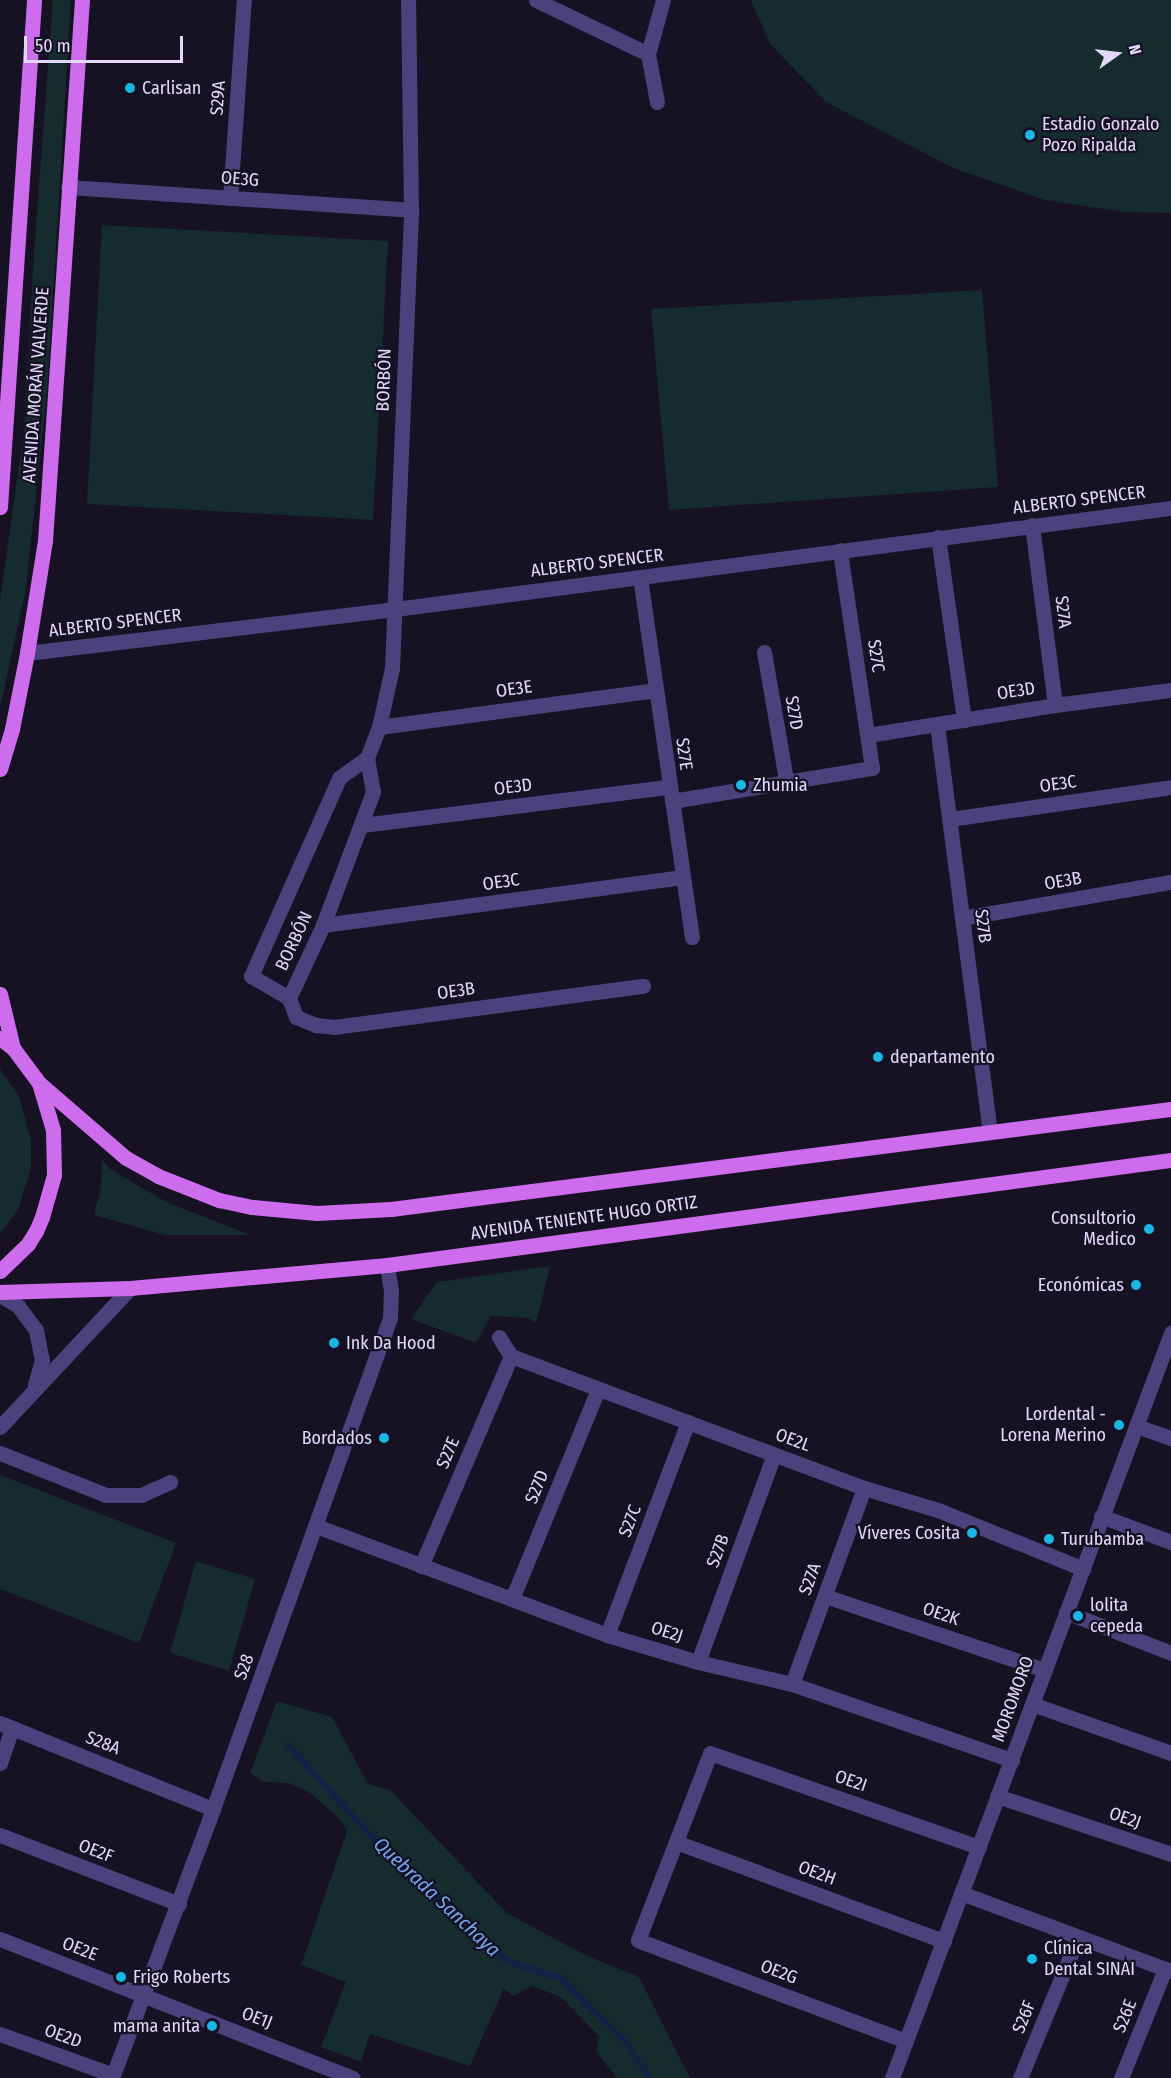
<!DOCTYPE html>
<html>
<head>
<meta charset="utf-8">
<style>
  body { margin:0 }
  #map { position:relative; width:1171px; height:2078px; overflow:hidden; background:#171124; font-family:"Fira Sans Condensed",sans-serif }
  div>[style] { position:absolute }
  .green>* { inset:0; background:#152b2d }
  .stream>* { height:6px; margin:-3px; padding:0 3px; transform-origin:3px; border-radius:3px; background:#142145 }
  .minor>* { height:15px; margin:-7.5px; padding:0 7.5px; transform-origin:7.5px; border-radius:7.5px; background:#4b427d }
  .major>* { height:15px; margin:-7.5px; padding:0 7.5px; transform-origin:7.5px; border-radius:7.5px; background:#ce6cee }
  .dots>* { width:16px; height:16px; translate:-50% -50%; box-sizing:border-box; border:3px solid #171124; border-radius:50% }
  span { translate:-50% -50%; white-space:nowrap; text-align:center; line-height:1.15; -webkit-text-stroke:4.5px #171124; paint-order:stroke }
  .poi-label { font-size:18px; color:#e1d8fb }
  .left { translate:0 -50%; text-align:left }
  .right { translate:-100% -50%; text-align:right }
  .street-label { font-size:18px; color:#e1d8fb }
  .water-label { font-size:20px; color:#72a6ef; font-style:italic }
  .north { position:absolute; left:1087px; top:24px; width:60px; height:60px; -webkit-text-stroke:4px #171124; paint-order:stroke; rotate:76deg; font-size:16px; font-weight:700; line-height:24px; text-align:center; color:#e1d8fb }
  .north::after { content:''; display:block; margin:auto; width:21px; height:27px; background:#e1d8fb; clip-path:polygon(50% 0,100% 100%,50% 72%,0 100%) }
  .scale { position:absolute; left:24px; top:36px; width:159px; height:27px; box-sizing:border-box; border:3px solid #e1d8fb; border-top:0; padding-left:8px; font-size:18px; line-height:21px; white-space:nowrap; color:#e1d8fb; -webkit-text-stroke:4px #171124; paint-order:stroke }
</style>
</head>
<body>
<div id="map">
  <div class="green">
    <div style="clip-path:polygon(53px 0,71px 0,47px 394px,25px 594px,0 708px,0 601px,24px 430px,34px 253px)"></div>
    <div style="clip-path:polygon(751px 0,1171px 0,1171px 213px,1124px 212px,1045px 200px,953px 168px,826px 102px,770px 44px)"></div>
    <div style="clip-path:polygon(102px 225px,388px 241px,373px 520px,87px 504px)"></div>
    <div style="clip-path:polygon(982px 290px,998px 487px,669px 510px,651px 309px)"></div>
    <div style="clip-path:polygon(0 1069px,19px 1096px,31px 1140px,31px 1167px,18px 1210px,0 1234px)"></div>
    <div style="clip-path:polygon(102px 1160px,110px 1169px,168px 1203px,251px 1235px,165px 1235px,94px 1215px,101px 1188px)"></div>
    <div style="clip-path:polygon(550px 1266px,536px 1323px,528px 1318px,491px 1316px,476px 1343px,411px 1319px,437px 1282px)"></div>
    <div style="clip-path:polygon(0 1475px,176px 1543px,139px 1643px,0 1589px)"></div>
    <div style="clip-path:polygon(196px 1561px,255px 1579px,229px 1671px,170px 1653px)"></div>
    <div style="clip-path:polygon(277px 1701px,332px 1717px,368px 1784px,390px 1790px,507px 1913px,587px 1956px,639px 1977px,690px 2078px,617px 2078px,596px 2052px,599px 2036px,561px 1997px,532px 1986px,513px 1996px,504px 1988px,470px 2066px,370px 2034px,361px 2062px,321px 2047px,346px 1982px,301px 1965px,347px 1831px,340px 1819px,309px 1792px,289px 1783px,264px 1782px,250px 1773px)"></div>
  </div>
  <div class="stream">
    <div style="left:288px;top:1745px;width:157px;rotate:47.6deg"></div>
    <div style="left:394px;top:1861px;width:85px;rotate:39.7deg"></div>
    <div style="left:459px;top:1915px;width:66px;rotate:43.8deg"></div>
    <div style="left:507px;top:1961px;width:56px;rotate:17.8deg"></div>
    <div style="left:560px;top:1978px;width:92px;rotate:44.1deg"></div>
    <div style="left:626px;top:2042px;width:43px;rotate:57.4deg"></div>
  </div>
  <div class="minor">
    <div style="left:536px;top:0;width:124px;rotate:25.7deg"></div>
    <div style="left:657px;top:102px;width:49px;rotate:-100.6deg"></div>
    <div style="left:648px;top:54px;width:56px;rotate:-74.5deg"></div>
    <div style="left:68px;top:187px;width:344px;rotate:3.8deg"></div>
    <div style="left:230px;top:198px;width:198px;rotate:-86deg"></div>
    <div style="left:1032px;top:525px;width:181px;rotate:82.7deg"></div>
    <div style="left:938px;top:537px;width:185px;rotate:81.9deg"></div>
    <div style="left:640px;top:577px;width:364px;rotate:81.8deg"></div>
    <div style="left:764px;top:652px;width:130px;rotate:80.2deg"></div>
    <div style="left:27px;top:653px;width:371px;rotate:-6.8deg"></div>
    <div style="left:395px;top:609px;width:783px;rotate:-7.42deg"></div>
    <div style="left:937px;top:725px;width:410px;rotate:82.6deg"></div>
    <div style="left:379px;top:727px;width:278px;rotate:-7.6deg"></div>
    <div style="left:868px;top:735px;width:189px;rotate:-9.1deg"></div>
    <div style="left:1055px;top:705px;width:117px;rotate:-7.4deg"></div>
    <div style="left:672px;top:801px;width:203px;rotate:-9.4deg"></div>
    <div style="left:872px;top:768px;width:220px;rotate:-98.4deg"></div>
    <div style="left:950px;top:819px;width:223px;rotate:-8.2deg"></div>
    <div style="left:362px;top:825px;width:309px;rotate:-7.1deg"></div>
    <div style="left:962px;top:918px;width:212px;rotate:-9.8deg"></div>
    <div style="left:323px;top:925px;width:363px;rotate:-7.6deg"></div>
    <div style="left:289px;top:998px;width:81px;rotate:-65deg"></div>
    <div style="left:323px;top:925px;width:142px;rotate:-69.4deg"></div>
    <div style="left:373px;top:792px;width:35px;rotate:-100deg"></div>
    <div style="left:367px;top:758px;width:33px;rotate:-69deg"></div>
    <div style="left:379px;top:727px;width:60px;rotate:-77.6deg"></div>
    <div style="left:392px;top:668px;width:458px;rotate:-87.6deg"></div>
    <div style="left:411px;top:210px;width:210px;rotate:-90.8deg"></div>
    <div style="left:289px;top:998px;width:20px;rotate:70deg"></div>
    <div style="left:296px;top:1017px;width:22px;rotate:22deg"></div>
    <div style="left:316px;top:1025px;width:18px;rotate:6deg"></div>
    <div style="left:334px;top:1027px;width:312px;rotate:-7.6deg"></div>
    <div style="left:289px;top:998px;width:44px;rotate:-149.9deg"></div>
    <div style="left:251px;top:976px;width:217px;rotate:-66deg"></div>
    <div style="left:339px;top:778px;width:34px;rotate:-36deg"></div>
    <div style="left:0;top:1295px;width:21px;rotate:31deg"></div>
    <div style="left:18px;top:1306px;width:30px;rotate:53deg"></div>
    <div style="left:36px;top:1330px;width:31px;rotate:79deg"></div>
    <div style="left:42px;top:1360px;width:26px;rotate:106deg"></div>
    <div style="left:499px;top:1337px;width:22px;rotate:58deg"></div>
    <div style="left:511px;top:1356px;width:377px;rotate:20.5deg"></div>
    <div style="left:864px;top:1488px;width:77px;rotate:16.6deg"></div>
    <div style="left:938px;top:1510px;width:157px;rotate:22.1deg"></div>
    <div style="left:1136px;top:1426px;width:37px;rotate:19deg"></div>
    <div style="left:0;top:1427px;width:190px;rotate:-46.9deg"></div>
    <div style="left:0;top:1453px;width:114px;rotate:21.6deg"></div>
    <div style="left:106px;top:1495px;width:35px"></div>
    <div style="left:141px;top:1495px;width:32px;rotate:-24deg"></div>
    <div style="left:1101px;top:1516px;width:75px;rotate:20.4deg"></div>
    <div style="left:316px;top:1526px;width:311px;rotate:20.5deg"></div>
    <div style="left:607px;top:1635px;width:95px;rotate:16.5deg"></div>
    <div style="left:698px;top:1662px;width:97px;rotate:13.2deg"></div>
    <div style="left:792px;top:1684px;width:233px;rotate:19.1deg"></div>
    <div style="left:421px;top:1566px;width:228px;rotate:-66.8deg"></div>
    <div style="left:825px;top:1596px;width:232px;rotate:18.6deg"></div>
    <div style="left:512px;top:1599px;width:227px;rotate:-67.7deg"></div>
    <div style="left:1066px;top:1612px;width:113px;rotate:21.3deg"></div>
    <div style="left:607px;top:1635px;width:228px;rotate:-69.2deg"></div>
    <div style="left:698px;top:1662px;width:221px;rotate:-69.9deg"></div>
    <div style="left:792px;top:1684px;width:209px;rotate:-69.8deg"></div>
    <div style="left:1032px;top:1704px;width:147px;rotate:19.4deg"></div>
    <div style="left:0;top:1723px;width:230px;rotate:22deg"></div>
    <div style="left:0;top:1763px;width:37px;rotate:-71deg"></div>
    <div style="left:997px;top:1796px;width:183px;rotate:18.4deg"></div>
    <div style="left:0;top:1835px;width:192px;rotate:21.1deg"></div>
    <div style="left:676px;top:1842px;width:286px;rotate:20.3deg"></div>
    <div style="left:961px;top:1893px;width:224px;rotate:20.4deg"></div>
    <div style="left:0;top:1939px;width:379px;rotate:21.5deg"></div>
    <div style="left:0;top:2034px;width:120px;rotate:19.9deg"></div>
    <div style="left:906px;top:2041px;width:286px;rotate:-159.4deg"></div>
    <div style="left:638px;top:1940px;width:200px;rotate:-68.9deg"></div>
    <div style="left:710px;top:1753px;width:285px;rotate:19.3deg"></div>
    <div style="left:112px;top:2078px;width:287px;rotate:-69.4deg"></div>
    <div style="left:213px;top:1809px;width:522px;rotate:-70.18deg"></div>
    <div style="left:390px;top:1318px;width:27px;rotate:-88deg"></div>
    <div style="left:391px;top:1291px;width:26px;rotate:-99deg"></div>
    <div style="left:892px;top:2078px;width:796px;rotate:-69.47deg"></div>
    <div style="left:1020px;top:2078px;width:152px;rotate:-67.6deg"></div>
    <div style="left:1121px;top:2078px;width:118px;rotate:-68deg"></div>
  </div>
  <div class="major">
    <div style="left:0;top:507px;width:508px;rotate:-86.16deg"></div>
    <div style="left:0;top:769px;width:42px;rotate:-73.3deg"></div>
    <div style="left:12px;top:729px;width:77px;rotate:-78.8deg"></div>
    <div style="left:27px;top:653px;width:113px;rotate:-80.9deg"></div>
    <div style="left:45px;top:541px;width:542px;rotate:-86.09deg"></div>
    <div style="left:0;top:994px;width:56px;rotate:76.5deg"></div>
    <div style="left:0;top:1038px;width:16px;rotate:38deg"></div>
    <div style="left:13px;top:1048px;width:44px;rotate:53.4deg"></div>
    <div style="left:39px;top:1083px;width:49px;rotate:73.4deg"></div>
    <div style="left:53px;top:1130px;width:45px;rotate:88.7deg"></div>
    <div style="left:54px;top:1175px;width:44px;rotate:105.9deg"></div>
    <div style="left:42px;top:1217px;width:15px;rotate:113deg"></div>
    <div style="left:36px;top:1231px;width:15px;rotate:122deg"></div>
    <div style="left:28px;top:1244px;width:39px;rotate:136deg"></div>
    <div style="left:39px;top:1083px;width:115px;rotate:40.8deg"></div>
    <div style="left:126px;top:1158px;width:37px;rotate:29deg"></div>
    <div style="left:158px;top:1176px;width:66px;rotate:21.5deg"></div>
    <div style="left:219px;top:1200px;width:34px;rotate:12deg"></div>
    <div style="left:252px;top:1207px;width:65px;rotate:5.3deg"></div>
    <div style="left:317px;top:1213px;width:74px;rotate:-3.1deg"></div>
    <div style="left:391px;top:1209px;width:786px;rotate:-7.31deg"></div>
    <div style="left:0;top:1292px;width:130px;rotate:-1.8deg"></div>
    <div style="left:130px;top:1288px;width:258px;rotate:-5.1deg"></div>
    <div style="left:387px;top:1265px;width:791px;rotate:-7.63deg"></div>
  </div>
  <div class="dots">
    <div style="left:130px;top:88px;background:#1ab7e5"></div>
    <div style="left:1030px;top:135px;background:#1ab7e5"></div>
    <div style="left:741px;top:785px;background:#1ab7e5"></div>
    <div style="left:878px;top:1057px;background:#1ab7e5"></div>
    <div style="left:1149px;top:1229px;background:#1ab7e5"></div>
    <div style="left:1136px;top:1285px;background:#1ab7e5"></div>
    <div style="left:334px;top:1343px;background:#1ab7e5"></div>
    <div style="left:1119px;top:1425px;background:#1ab7e5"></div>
    <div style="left:384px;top:1438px;background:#1ab7e5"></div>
    <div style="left:972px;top:1533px;background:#1ab7e5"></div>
    <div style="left:1049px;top:1539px;background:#1ab7e5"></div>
    <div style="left:1078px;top:1616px;background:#1ab7e5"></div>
    <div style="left:1032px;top:1959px;background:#1ab7e5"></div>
    <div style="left:121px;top:1977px;background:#1ab7e5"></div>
    <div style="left:212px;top:2026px;background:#1ab7e5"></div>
  </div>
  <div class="poi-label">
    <span class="left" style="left:142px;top:88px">Carlisan</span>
    <span class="left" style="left:1042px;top:135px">Estadio Gonzalo<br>Pozo Ripalda</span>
    <span class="left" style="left:753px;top:785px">Zhumia</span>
    <span class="left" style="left:890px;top:1057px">departamento</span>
    <span class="right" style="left:1136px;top:1229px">Consultorio<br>Medico</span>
    <span class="right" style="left:1124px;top:1285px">Económicas</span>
    <span class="left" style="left:346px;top:1343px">Ink Da Hood</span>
    <span class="right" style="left:1106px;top:1425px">Lordental -<br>Lorena Merino</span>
    <span class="right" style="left:372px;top:1438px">Bordados</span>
    <span class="right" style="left:960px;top:1533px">Víveres Cosita</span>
    <span class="left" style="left:1061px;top:1539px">Turubamba</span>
    <span class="left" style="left:1090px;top:1616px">lolita<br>cepeda</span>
    <span class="left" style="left:1044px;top:1959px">Clínica<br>Dental SINAI</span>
    <span class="left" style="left:133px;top:1977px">Frigo Roberts</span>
    <span class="right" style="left:200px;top:2026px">mama anita</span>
  </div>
  <div class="street-label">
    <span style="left:218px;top:98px;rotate:-86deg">S29A</span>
    <span style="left:240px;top:179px;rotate:4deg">OE3G</span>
    <span style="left:384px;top:380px;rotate:-88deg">BORBÓN</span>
    <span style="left:36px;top:385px;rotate:-86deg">AVENIDA MORÁN VALVERDE</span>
    <span style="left:1079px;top:500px;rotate:-7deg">ALBERTO SPENCER</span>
    <span style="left:597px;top:563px;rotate:-7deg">ALBERTO SPENCER</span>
    <span style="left:1063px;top:612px;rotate:83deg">S27A</span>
    <span style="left:115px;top:623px;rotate:-7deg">ALBERTO SPENCER</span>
    <span style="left:876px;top:656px;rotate:82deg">S27C</span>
    <span style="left:514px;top:689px;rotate:-8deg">OE3E</span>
    <span style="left:1016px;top:691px;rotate:-9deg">OE3D</span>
    <span style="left:794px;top:713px;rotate:80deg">S27D</span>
    <span style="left:684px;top:754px;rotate:82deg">S27E</span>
    <span style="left:1058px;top:784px;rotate:-8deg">OE3C</span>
    <span style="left:513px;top:787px;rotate:-7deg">OE3D</span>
    <span style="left:1063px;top:881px;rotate:-10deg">OE3B</span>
    <span style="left:501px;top:882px;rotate:-8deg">OE3C</span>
    <span style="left:983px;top:926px;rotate:83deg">S27B</span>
    <span style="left:294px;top:941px;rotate:-65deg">BORBÓN</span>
    <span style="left:456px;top:991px;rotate:-8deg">OE3B</span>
    <span style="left:584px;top:1218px;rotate:-8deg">AVENIDA TENIENTE HUGO ORTIZ</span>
    <span style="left:793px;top:1440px;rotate:20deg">OE2L</span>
    <span style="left:448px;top:1453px;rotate:-67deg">S27E</span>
    <span style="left:537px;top:1487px;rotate:-68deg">S27D</span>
    <span style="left:630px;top:1521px;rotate:-69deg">S27C</span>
    <span style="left:718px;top:1551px;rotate:-70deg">S27B</span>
    <span style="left:810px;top:1579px;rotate:-70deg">S27A</span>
    <span style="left:941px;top:1614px;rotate:19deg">OE2K</span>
    <span style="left:667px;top:1632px;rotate:17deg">OE2J</span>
    <span style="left:244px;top:1667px;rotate:-70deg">S28</span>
    <span style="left:1013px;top:1699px;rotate:-70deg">MOROMORO</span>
    <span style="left:103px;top:1743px;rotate:21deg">S28A</span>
    <span style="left:851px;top:1781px;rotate:19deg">OE2I</span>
    <span style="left:1125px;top:1818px;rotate:19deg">OE2J</span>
    <span style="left:96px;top:1851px;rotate:21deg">OE2F</span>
    <span style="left:817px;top:1873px;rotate:20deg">OE2H</span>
    <span style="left:80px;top:1949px;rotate:21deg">OE2E</span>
    <span style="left:779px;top:1972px;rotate:21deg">OE2G</span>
    <span style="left:1125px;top:2016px;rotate:-68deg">S26E</span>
    <span style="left:1024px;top:2017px;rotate:-68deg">S26F</span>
    <span style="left:257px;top:2018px;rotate:21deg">OE1J</span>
    <span style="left:63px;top:2036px;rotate:20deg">OE2D</span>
  </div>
  <div class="water-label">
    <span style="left:437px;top:1897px;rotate:43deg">Quebrada Sanchaya</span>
  </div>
  <div class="north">N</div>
  <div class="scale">50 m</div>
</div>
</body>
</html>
